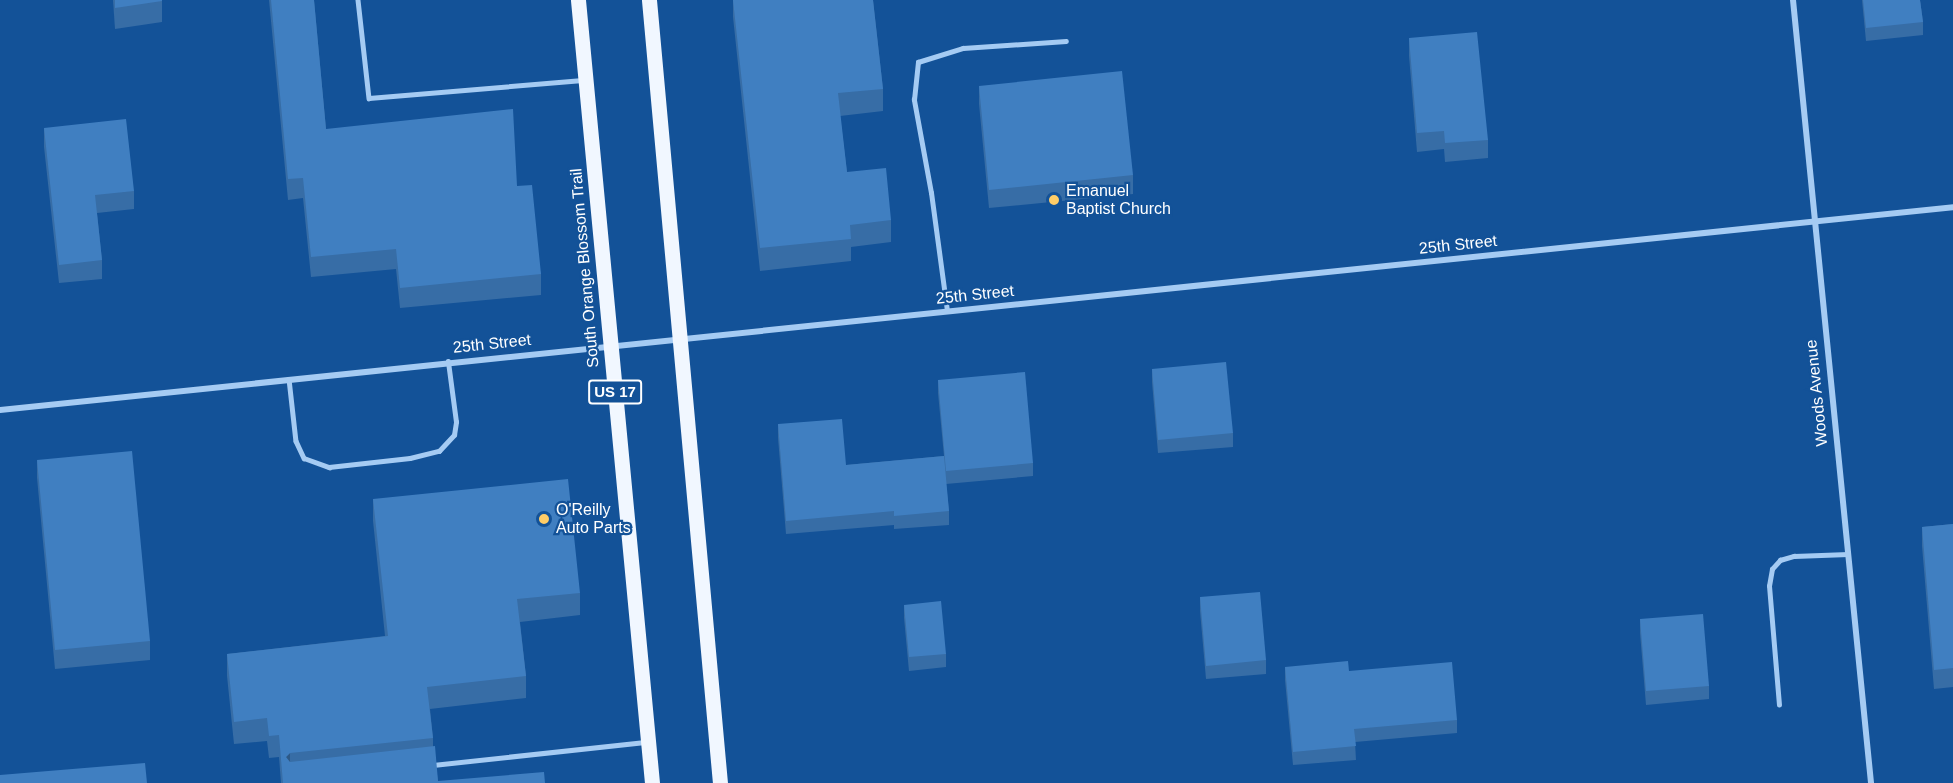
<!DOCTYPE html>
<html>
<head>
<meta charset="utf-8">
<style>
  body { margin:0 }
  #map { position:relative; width:1953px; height:783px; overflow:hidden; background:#135298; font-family:Arial,sans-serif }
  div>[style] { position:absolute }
  .lane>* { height:4.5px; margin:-2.25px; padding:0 2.25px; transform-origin:2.25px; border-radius:2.25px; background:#a5cbf3 }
  .street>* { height:6px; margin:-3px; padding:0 3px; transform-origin:3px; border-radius:3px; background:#a5cbf3 }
  .primary>* { height:15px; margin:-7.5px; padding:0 7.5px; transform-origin:7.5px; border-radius:7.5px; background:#f1f7ff }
  .wall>* { inset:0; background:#376da6 }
  .shaded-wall>* { inset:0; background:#2d5987 }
  .building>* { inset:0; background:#407fc1 }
  .dots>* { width:16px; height:16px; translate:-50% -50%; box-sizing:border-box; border:3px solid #135298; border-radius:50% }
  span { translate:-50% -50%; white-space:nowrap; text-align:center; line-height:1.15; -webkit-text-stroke:4.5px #135298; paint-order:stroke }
  .shield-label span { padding:2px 4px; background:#135298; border:2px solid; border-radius:4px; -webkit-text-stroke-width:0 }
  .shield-label { font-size:15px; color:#fff; font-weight:700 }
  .poi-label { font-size:16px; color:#fff }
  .left { translate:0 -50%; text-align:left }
  .street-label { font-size:16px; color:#fff }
</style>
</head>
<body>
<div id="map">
  <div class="lane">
    <div style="left:358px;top:0;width:99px;rotate:83.6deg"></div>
    <div style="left:369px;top:98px;width:214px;rotate:-4.8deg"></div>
    <div style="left:947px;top:311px;width:119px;rotate:-97.7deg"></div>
    <div style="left:931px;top:193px;width:95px;rotate:-100.4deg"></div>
    <div style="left:914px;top:100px;width:38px;rotate:-84deg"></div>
    <div style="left:918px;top:62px;width:47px;rotate:-17.3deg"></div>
    <div style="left:963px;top:48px;width:103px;rotate:-3.9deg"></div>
    <div style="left:289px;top:379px;width:62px;rotate:83.6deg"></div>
    <div style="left:296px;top:441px;width:19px;rotate:65deg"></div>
    <div style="left:304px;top:458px;width:27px;rotate:20deg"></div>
    <div style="left:329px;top:467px;width:81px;rotate:-6.3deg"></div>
    <div style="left:410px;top:458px;width:30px;rotate:-14deg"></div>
    <div style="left:439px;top:451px;width:22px;rotate:-47deg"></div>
    <div style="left:454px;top:435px;width:13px;rotate:-81deg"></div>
    <div style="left:456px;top:422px;width:61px;rotate:-97.6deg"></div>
    <div style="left:1779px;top:705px;width:119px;rotate:-94.8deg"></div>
    <div style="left:1769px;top:586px;width:17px;rotate:-80deg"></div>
    <div style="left:1772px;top:569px;width:12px;rotate:-48deg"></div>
    <div style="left:1780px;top:560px;width:15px;rotate:-16deg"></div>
    <div style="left:1794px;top:556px;width:54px;rotate:-2.1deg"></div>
    <div style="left:433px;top:765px;width:213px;rotate:-6.2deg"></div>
  </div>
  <div class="street">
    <div style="left:1793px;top:0;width:787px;rotate:84.31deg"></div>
    <div style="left:0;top:410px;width:1964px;rotate:-5.93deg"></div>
  </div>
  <div class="primary">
    <div style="left:578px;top:0;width:786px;rotate:84.6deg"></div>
    <div style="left:649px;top:0;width:786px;rotate:84.82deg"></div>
  </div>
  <div class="wall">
    <div style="clip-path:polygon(113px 0,162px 0,162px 22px,115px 29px)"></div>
    <div style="clip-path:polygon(269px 0,314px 0,326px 129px,517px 186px,541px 274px,541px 295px,400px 308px,396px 269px,311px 277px,303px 198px,288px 200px)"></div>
    <div style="clip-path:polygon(733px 0,873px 0,883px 89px,883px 111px,840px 116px,847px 172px,891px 220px,891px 242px,851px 247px,851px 261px,760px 271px,733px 17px)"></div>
    <div style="clip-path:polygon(1862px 0,1920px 0,1923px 22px,1923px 35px,1866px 41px)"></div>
    <div style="clip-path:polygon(1409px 38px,1488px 140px,1488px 158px,1445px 162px,1444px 149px,1417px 152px,1409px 56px)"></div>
    <div style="clip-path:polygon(979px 86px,1133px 175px,1133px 194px,989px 208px,979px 104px)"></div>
    <div style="clip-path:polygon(44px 128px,134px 191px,134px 209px,97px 213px,102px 260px,102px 279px,59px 283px,44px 147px)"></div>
    <div style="clip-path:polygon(1152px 369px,1233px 433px,1233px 447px,1158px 453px,1152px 382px)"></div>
    <div style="clip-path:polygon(938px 380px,1033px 463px,1033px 476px,946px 484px,949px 511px,949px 525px,894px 529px,894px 525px,786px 534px,778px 438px,778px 424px,846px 465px,944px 456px,938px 393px)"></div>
    <div style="clip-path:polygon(37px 460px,150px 641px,150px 660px,55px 669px,37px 478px)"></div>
    <div style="clip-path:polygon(373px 499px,580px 593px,580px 615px,520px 622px,526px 676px,526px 698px,430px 709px,433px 738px,433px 747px,438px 781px,545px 783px,281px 783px,279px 757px,269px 758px,267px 741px,234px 744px,227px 676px,227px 654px,385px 636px,373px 521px)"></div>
    <div style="clip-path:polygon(1953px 524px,1953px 687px,1934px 689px,1922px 546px,1922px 527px)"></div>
    <div style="clip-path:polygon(1200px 597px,1266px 660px,1266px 674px,1206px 679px,1200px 611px)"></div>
    <div style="clip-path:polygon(904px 605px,946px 654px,946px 667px,909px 671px,904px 618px)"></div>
    <div style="clip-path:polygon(1640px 619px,1709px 686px,1709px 699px,1646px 705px,1640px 633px)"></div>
    <div style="clip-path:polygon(1285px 667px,1349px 671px,1457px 720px,1457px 733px,1355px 742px,1356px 760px,1293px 765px,1285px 680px)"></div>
  </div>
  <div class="shaded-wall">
    <div style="clip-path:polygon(290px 753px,290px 776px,286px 757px)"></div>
  </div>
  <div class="building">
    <div style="clip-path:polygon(115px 0,162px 0,162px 1px,115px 8px)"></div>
    <div style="clip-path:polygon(271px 0,314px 0,326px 129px,513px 109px,517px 186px,532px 185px,541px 274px,400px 288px,396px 249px,311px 257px,303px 178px,288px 179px)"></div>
    <div style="clip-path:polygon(733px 0,873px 0,883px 89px,838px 93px,847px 172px,886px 168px,891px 220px,850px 225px,851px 239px,760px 248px)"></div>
    <div style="clip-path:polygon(1863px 0,1920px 0,1923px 22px,1866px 28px)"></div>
    <div style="clip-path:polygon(1477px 32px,1488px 140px,1445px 143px,1444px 131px,1417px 133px,1409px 38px)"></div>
    <div style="clip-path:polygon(1122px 71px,1133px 175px,989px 190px,979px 86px)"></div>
    <div style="clip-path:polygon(126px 119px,134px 191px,95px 195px,102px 260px,59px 265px,44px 128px)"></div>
    <div style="clip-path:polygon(1226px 362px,1233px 433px,1158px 440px,1152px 369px)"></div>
    <div style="clip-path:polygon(1025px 372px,1033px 463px,946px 471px,938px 380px)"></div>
    <div style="clip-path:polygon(842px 419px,846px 465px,944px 456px,949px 511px,894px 516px,894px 511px,786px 521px,778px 424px)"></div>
    <div style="clip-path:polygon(132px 451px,150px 641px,55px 650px,37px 460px)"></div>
    <div style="clip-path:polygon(568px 479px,580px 593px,517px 599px,526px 676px,427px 687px,433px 738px,290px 753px,286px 757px,290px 762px,435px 746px,438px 781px,544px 772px,545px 783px,283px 783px,279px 735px,269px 736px,267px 718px,234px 722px,227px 654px,388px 636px,373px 499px)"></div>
    <div style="clip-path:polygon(1953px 524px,1953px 668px,1934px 670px,1922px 527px)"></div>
    <div style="clip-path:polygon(1260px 592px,1266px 660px,1206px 666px,1200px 597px)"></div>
    <div style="clip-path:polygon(941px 601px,946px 654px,909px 657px,904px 605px)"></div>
    <div style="clip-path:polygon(1703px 614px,1709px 686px,1646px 691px,1640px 619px)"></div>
    <div style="clip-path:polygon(1348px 661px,1349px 671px,1452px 662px,1457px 720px,1354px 729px,1356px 746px,1293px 752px,1285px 667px)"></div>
    <div style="clip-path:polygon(145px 763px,147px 783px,0 783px,0 775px)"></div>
  </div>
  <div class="dots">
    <div style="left:1054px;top:200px;background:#ffcd67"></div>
    <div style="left:544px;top:519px;background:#ffcd67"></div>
  </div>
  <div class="shield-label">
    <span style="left:615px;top:392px">US 17</span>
  </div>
  <div class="poi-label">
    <span class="left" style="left:1066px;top:200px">Emanuel<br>Baptist Church</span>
    <span class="left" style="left:556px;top:519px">O'Reilly<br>Auto Parts</span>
  </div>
  <div class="street-label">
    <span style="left:1458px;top:245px;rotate:-6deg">25th Street</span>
    <span style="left:585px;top:268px;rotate:-95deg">South Orange Blossom Trail</span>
    <span style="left:975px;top:295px;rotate:-6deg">25th Street</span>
    <span style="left:492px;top:344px;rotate:-6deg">25th Street</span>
    <span style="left:1817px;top:393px;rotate:-96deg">Woods Avenue</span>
  </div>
</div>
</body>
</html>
